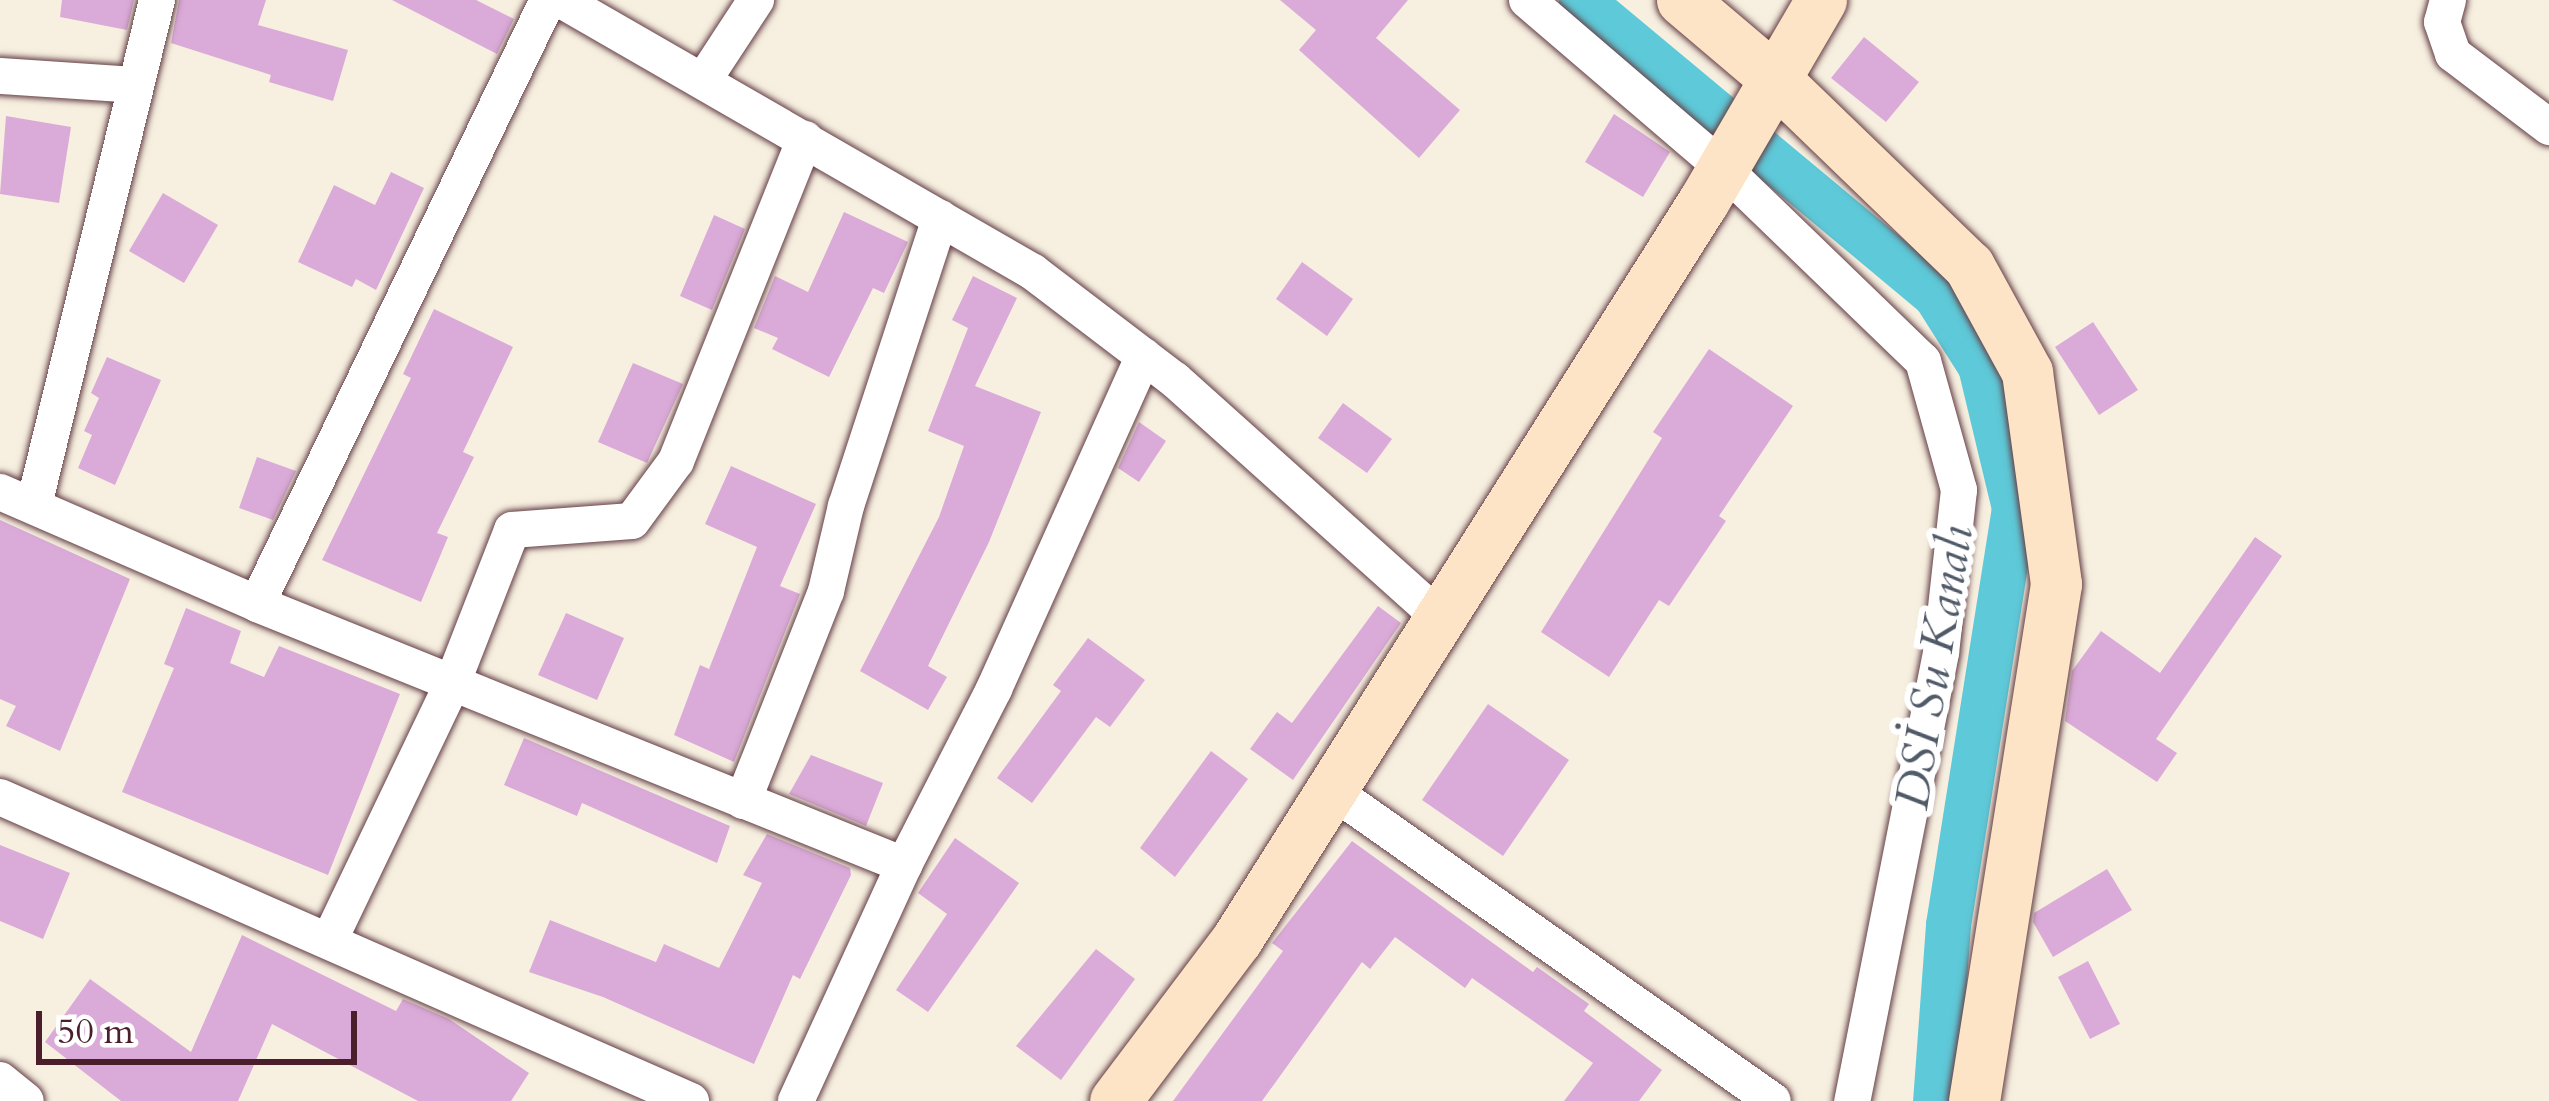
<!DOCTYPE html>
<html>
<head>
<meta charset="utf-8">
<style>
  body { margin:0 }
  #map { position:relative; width:2549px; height:1101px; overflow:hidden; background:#f7f0e0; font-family:Cardo,serif }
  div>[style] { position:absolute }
  .canal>* { height:45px; margin:-22.5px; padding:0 22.5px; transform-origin:22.5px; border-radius:22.5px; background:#5ec9d8 }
  .building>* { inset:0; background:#daabd8 }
  .roads { filter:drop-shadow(0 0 3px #643e46) drop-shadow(0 0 3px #643e46) }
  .street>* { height:36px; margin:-18px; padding:0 18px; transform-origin:18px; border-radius:18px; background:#fff }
  .secondary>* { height:51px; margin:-25.5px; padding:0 25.5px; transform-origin:25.5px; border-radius:25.5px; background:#fee4c6 }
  span { translate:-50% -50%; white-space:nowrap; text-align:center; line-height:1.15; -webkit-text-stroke:12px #fff; paint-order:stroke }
  .water-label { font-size:48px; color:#515a68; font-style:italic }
  .scale { position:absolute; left:36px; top:1011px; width:321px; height:54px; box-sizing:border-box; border:6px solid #4a1f2b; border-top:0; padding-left:15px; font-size:36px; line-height:42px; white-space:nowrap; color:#4a1f2b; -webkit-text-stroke:9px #fff; paint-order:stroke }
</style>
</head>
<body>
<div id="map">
  <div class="canal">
    <div style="left:1581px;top:0;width:461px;rotate:39.8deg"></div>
    <div style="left:1935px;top:295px;width:84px;rotate:57.6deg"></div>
    <div style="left:1980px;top:366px;width:146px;rotate:76.5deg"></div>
    <div style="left:2014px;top:508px;width:422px;rotate:99deg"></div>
    <div style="left:1948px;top:925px;width:176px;rotate:94.2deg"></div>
  </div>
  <div class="building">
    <div style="clip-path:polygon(62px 0,134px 0,127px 30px,60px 17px)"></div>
    <div style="clip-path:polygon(179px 0,266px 0,258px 25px,348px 50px,333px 101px,269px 82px,271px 75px,171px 43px)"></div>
    <div style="clip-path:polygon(392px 0,476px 0,514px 19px,497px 54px)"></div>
    <div style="clip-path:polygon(1280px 0,1408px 0,1376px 38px,1460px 110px,1419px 158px,1299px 50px,1316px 30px)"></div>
    <div style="clip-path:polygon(1864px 37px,1919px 82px,1886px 122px,1831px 78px)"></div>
    <div style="clip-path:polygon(1614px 114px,1670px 152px,1643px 197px,1585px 162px)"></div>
    <div style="clip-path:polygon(6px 116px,71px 127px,59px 203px,0 194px)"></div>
    <div style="clip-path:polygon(391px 172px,424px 188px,376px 290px,356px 279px,352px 287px,298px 262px,334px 185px,375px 205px)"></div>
    <div style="clip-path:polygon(163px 193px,218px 225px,184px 283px,129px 251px)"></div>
    <div style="clip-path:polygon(844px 212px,908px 242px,884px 293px,873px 288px,829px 377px,772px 349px,778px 338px,754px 328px,775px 276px,808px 292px)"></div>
    <div style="clip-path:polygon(714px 215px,745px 229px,712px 310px,680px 296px)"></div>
    <div style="clip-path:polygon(1302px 262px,1353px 299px,1327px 336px,1276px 299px)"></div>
    <div style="clip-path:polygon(973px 276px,1017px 298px,975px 386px,1041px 412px,989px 542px,928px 666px,947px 677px,928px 710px,860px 671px,939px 517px,964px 446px,928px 431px,968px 328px,952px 320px)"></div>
    <div style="clip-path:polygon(434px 309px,513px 347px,463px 452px,474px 457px,437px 533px,448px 537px,421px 602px,322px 560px,411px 378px,403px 374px)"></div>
    <div style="clip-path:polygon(2093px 322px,2138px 390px,2099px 415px,2055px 347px)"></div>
    <div style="clip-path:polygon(1709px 349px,1793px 406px,1719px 516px,1726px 521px,1669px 606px,1659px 600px,1609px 677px,1541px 632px,1662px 438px,1653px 432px)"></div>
    <div style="clip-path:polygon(107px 357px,161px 380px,115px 485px,78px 468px,92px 435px,84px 431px,99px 398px,91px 393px)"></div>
    <div style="clip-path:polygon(633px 363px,683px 384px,647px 463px,598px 442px)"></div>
    <div style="clip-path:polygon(1343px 403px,1392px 439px,1367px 473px,1318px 438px)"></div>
    <div style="clip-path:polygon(1139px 422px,1166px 441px,1139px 482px,1118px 468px)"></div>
    <div style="clip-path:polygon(257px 457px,296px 471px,273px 520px,239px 508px)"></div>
    <div style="clip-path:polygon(731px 466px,816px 504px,780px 586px,800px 594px,734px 762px,674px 735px,700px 665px,709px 669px,757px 547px,705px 524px)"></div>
    <div style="clip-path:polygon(0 520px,130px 579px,60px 751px,6px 726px,16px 706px,0 699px)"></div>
    <div style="clip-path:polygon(2255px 537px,2282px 556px,2156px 739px,2177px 753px,2157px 782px,2065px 721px,2072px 671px,2101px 631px,2160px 673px)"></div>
    <div style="clip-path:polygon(1378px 606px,1401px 623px,1293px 780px,1250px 749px,1277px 712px,1292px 723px)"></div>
    <div style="clip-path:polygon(186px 608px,241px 631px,230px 663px,264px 677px,279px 646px,400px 694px,328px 875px,122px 792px,174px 668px,164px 664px)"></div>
    <div style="clip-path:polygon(566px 613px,624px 638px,597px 700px,538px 675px)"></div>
    <div style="clip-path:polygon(1088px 638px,1145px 680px,1110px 727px,1096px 717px,1032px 803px,997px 778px,1061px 691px,1053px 685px)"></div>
    <div style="clip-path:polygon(1488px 704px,1569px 760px,1503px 856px,1422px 800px)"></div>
    <div style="clip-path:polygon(524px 738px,730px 826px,717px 863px,582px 803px,577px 816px,504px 785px)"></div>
    <div style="clip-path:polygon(1211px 751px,1248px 779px,1175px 877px,1140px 848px)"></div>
    <div style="clip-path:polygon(811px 755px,883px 783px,866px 826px,789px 794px)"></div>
    <div style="clip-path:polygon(767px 834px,850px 868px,851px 875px,800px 979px,793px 975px,754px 1064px,603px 997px,529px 972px,550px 920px,656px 962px,664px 944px,719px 968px,762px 883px,743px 875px)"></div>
    <div style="clip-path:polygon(955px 838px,1019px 883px,928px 1012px,896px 990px,947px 914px,918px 893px)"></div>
    <div style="clip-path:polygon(1352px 841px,1533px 972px,1537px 967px,1589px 1004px,1584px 1011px,1662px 1070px,1639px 1101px,1564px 1101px,1593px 1063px,1472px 978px,1465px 988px,1395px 937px,1370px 969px,1362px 962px,1262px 1101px,1173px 1101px,1283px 951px,1272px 943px)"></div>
    <div style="clip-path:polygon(0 845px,70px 873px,43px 939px,0 921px)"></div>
    <div style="clip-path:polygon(2107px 869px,2132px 910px,2053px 957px,2033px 922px,2034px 913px)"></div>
    <div style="clip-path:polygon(242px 935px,396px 1011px,403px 999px,449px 1019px,529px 1073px,511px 1101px,418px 1101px,272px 1024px,238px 1101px,121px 1101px,45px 1042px,90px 979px,191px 1052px)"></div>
    <div style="clip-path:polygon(1096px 949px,1135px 979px,1061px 1080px,1016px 1046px)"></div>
    <div style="clip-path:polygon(2088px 961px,2120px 1024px,2090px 1039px,2058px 977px)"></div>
  </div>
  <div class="roads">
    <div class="street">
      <div style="left:561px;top:0;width:545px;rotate:29.95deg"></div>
      <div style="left:1033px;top:272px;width:178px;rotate:37.3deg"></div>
      <div style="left:1175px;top:380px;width:356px;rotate:41.9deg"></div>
      <div style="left:1527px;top:0;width:258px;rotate:40.6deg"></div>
      <div style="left:1723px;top:168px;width:278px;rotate:44deg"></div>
      <div style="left:1923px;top:361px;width:134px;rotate:74.4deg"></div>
      <div style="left:1959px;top:490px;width:164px;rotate:96.3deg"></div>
      <div style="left:1941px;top:653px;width:457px;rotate:101.2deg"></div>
      <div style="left:2448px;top:0;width:23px;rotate:105deg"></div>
      <div style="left:2442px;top:22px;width:34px;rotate:71deg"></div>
      <div style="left:2453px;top:54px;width:121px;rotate:37.2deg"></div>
      <div style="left:0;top:76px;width:135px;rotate:3.8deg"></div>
      <div style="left:703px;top:81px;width:97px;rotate:-56.8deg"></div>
      <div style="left:0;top:492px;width:280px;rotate:23.5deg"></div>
      <div style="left:257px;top:604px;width:698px;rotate:21.97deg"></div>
      <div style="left:34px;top:505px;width:520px;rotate:-76.31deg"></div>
      <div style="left:257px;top:604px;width:670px;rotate:-64.28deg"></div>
      <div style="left:1331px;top:790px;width:540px;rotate:35.13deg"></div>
      <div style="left:0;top:797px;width:755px;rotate:23.75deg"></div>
      <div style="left:743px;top:801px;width:226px;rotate:-68.4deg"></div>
      <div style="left:826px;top:591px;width:87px;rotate:-76.8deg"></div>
      <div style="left:846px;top:506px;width:303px;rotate:-71.9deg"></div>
      <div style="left:330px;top:939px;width:283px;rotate:-64.4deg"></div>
      <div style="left:452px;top:684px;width:165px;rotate:-68.7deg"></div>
      <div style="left:512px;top:530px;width:120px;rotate:-4.3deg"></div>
      <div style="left:632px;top:521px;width:74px;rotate:-53.7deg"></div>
      <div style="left:676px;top:461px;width:347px;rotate:-68.2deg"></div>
      <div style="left:0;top:1080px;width:33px;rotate:39deg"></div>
      <div style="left:796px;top:1101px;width:260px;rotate:-65.4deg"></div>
      <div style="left:904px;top:865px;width:198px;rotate:-62.9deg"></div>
      <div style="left:994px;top:689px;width:365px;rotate:-65.8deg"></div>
    </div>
    <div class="secondary">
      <div style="left:1682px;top:0;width:121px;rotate:40.3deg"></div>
      <div style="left:1774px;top:78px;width:271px;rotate:44deg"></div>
      <div style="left:1969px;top:266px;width:121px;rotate:61.3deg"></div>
      <div style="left:2027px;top:372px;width:214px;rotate:82.2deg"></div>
      <div style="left:2056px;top:584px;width:523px;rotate:99.01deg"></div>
      <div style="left:1115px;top:1101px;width:203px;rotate:-53deg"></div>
      <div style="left:1237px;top:939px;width:872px;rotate:-57.7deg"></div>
      <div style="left:1703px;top:202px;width:234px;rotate:-59.7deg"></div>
    </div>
  </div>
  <div class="water-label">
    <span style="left:1934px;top:667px;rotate:-81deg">DSİ Su Kanalı</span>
  </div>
  <div class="scale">50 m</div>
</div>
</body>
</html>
